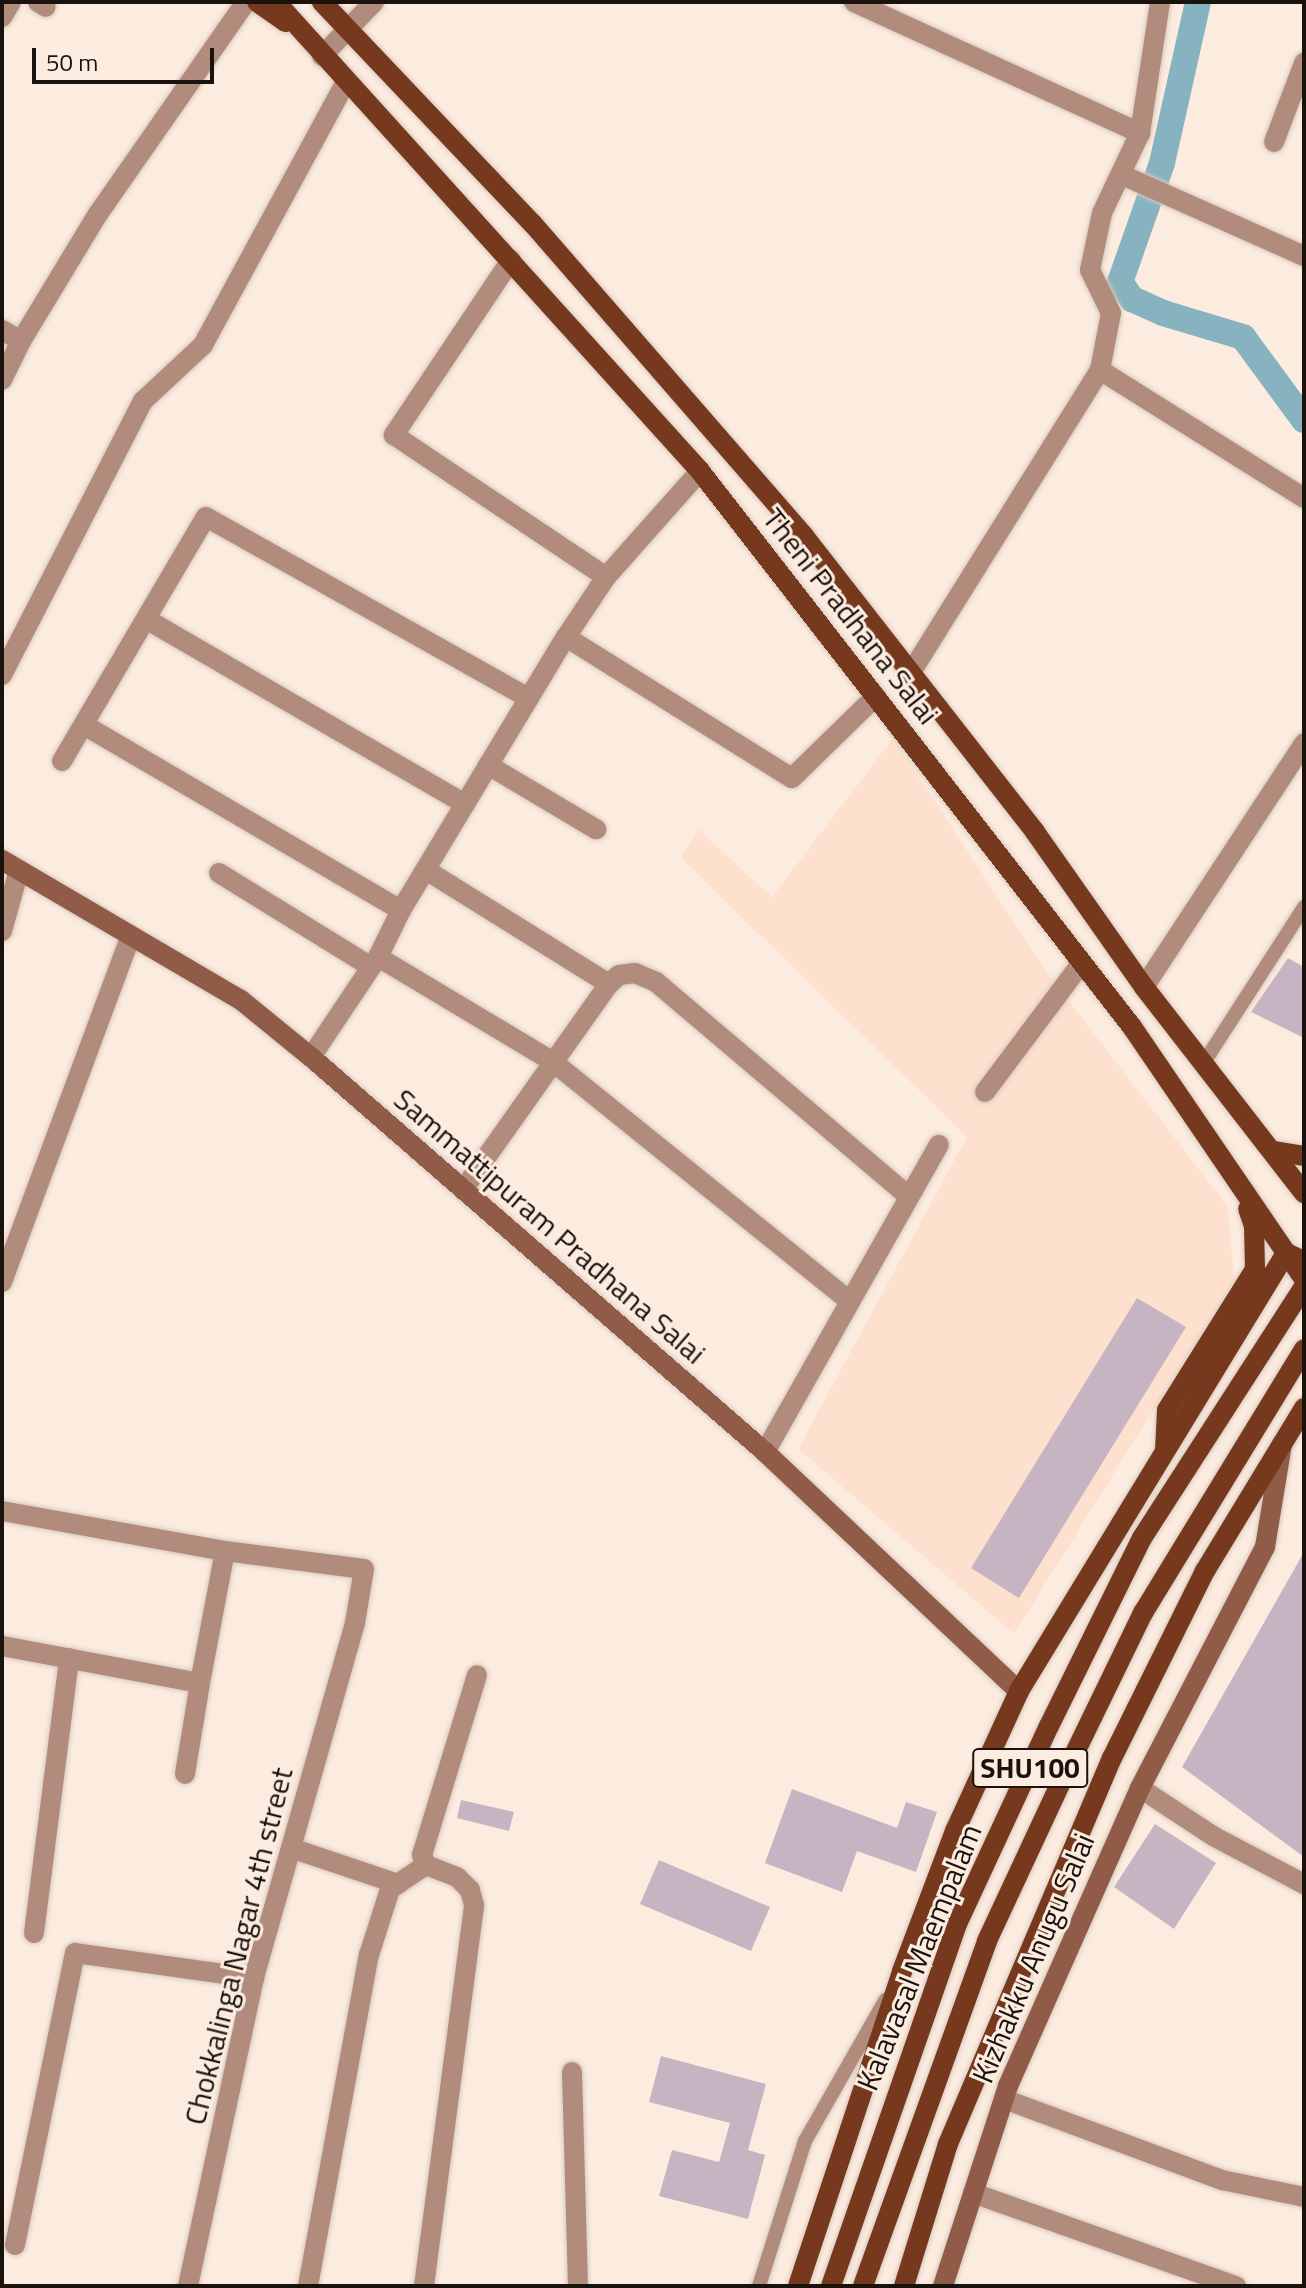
<!DOCTYPE html>
<html>
<head>
<meta charset="utf-8">
<style>
  body { margin:0 }
  #map { position:relative; width:1306px; height:2288px; overflow:hidden; background:#fcece0; font-family:"Titillium Web",sans-serif }
  div>[style] { position:absolute }
  .built>* { inset:0; background:#fde1ce }
  .canal>* { height:26px; margin:-13px; padding:0 13px; transform-origin:13px; border-radius:13px; background:#86b3bf }
  .building>* { inset:0; background:#c7b4c2 }
  .roads { filter:drop-shadow(0 0 2px #d8c9be) drop-shadow(0 0 2px #d8c9be) }
  .lane>* { height:14px; margin:-7px; padding:0 7px; transform-origin:7px; border-radius:7px; background:#b18c7d }
  .street>* { height:20px; margin:-10px; padding:0 10px; transform-origin:10px; border-radius:10px; background:#b18c7d }
  .secondary>* { height:20px; margin:-10px; padding:0 10px; transform-origin:10px; border-radius:10px; background:#905c47 }
  .primary>* { height:20px; margin:-10px; padding:0 10px; transform-origin:10px; border-radius:10px; background:#76391e }
  span { translate:-50% -50%; white-space:nowrap; text-align:center; line-height:1.15; -webkit-text-stroke:6px #fcece0; paint-order:stroke }
  .shield-label span { padding:2px 6px; background:#fcece0; border:2px solid; border-radius:6px; -webkit-text-stroke-width:0 }
  .shield-label { font-size:28px; color:#19120d; font-weight:700 }
  .street-label { font-size:30px; color:#19120d }
  .frame { position:absolute; inset:0; border:4px solid #19120d; pointer-events:none }
  .scale { position:absolute; left:32px; top:48px; width:182px; height:36px; box-sizing:border-box; border:4px solid #19120d; border-top:0; padding-left:10px; font-size:24px; line-height:28px; white-space:nowrap; color:#19120d; -webkit-text-stroke:6px #fcece0; paint-order:stroke }
</style>
</head>
<body>
<div id="map">
  <div class="built">
    <div style="clip-path:polygon(893px 738px,1051px 978px,1228px 1207px,1234px 1280px,1014px 1634px,798px 1449px,967px 1137px,681px 858px,698px 829px,772px 897px)"></div>
  </div>
  <div class="canal">
    <div style="left:1198px;top:2px;width:165px;rotate:102.6deg"></div>
    <div style="left:1162px;top:163px;width:126px;rotate:109.4deg"></div>
    <div style="left:1120px;top:282px;width:21px;rotate:55deg"></div>
    <div style="left:1132px;top:299px;width:34px;rotate:24deg"></div>
    <div style="left:1163px;top:313px;width:84px;rotate:16.7deg"></div>
    <div style="left:1243px;top:337px;width:103px;rotate:53.7deg"></div>
  </div>
  <div class="building">
    <div style="clip-path:polygon(1288px 958px,1304px 967px,1304px 1038px,1251px 1012px)"></div>
    <div style="clip-path:polygon(1137px 1298px,1186px 1327px,1019px 1598px,971px 1568px)"></div>
    <div style="clip-path:polygon(1304px 1552px,1304px 1857px,1182px 1767px)"></div>
    <div style="clip-path:polygon(792px 1789px,897px 1828px,906px 1802px,937px 1812px,916px 1872px,857px 1851px,842px 1892px,765px 1863px)"></div>
    <div style="clip-path:polygon(461px 1800px,514px 1812px,509px 1831px,457px 1818px)"></div>
    <div style="clip-path:polygon(1155px 1824px,1216px 1863px,1174px 1929px,1114px 1887px)"></div>
    <div style="clip-path:polygon(659px 1860px,770px 1907px,751px 1951px,640px 1904px)"></div>
    <div style="clip-path:polygon(661px 2056px,766px 2084px,748px 2150px,765px 2155px,748px 2219px,659px 2196px,672px 2150px,719px 2162px,730px 2123px,649px 2102px)"></div>
  </div>
  <div class="roads">
    <div class="lane">
      <div style="left:1203px;top:1064px;width:187px;rotate:-57.2deg"></div>
      <div style="left:759px;top:2286px;width:152px;rotate:-72.4deg"></div>
      <div style="left:805px;top:2141px;width:163px;rotate:-60.3deg"></div>
    </div>
    <div class="street">
      <div style="left:38px;top:2px;width:9px;rotate:32deg"></div>
      <div style="left:854px;top:2px;width:315px;rotate:24.6deg"></div>
      <div style="left:2px;top:17px;width:17px;rotate:-59deg"></div>
      <div style="left:322px;top:56px;width:75px;rotate:-46.1deg"></div>
      <div style="left:1274px;top:142px;width:85px;rotate:-69.2deg"></div>
      <div style="left:1122px;top:175px;width:199px;rotate:24deg"></div>
      <div style="left:511px;top:260px;width:211px;rotate:123.8deg"></div>
      <div style="left:394px;top:435px;width:255px;rotate:33.8deg"></div>
      <div style="left:2px;top:330px;width:22px;rotate:30deg"></div>
      <div style="left:21px;top:341px;width:43px;rotate:116deg"></div>
      <div style="left:21px;top:341px;width:149px;rotate:-58.8deg"></div>
      <div style="left:98px;top:214px;width:259px;rotate:-55.1deg"></div>
      <div style="left:1100px;top:370px;width:241px;rotate:32.1deg"></div>
      <div style="left:146px;top:619px;width:369px;rotate:30.1deg"></div>
      <div style="left:566px;top:637px;width:266px;rotate:32deg"></div>
      <div style="left:792px;top:778px;width:117px;rotate:-44.3deg"></div>
      <div style="left:910px;top:674px;width:358px;rotate:-58deg"></div>
      <div style="left:1100px;top:370px;width:58px;rotate:-79.1deg"></div>
      <div style="left:1111px;top:313px;width:48px;rotate:-116deg"></div>
      <div style="left:1090px;top:270px;width:58px;rotate:-78.1deg"></div>
      <div style="left:1102px;top:213px;width:89px;rotate:-64.6deg"></div>
      <div style="left:1140px;top:133px;width:133px;rotate:-81.3deg"></div>
      <div style="left:2px;top:675px;width:308px;rotate:-62.8deg"></div>
      <div style="left:143px;top:401px;width:82px;rotate:-43deg"></div>
      <div style="left:203px;top:345px;width:299px;rotate:-61.5deg"></div>
      <div style="left:84px;top:725px;width:367px;rotate:30.3deg"></div>
      <div style="left:62px;top:761px;width:283px;rotate:-59.5deg"></div>
      <div style="left:206px;top:517px;width:370px;rotate:29.3deg"></div>
      <div style="left:488px;top:765px;width:126px;rotate:30.7deg"></div>
      <div style="left:426px;top:870px;width:216px;rotate:31.9deg"></div>
      <div style="left:219px;top:873px;width:179px;rotate:31.7deg"></div>
      <div style="left:2px;top:931px;width:63px;rotate:-74.4deg"></div>
      <div style="left:378px;top:957px;width:203px;rotate:30.9deg"></div>
      <div style="left:552px;top:1061px;width:380px;rotate:38.9deg"></div>
      <div style="left:1144px;top:987px;width:292px;rotate:-56.7deg"></div>
      <div style="left:311px;top:1057px;width:120px;rotate:-56.2deg"></div>
      <div style="left:378px;top:957px;width:52px;rotate:-63.9deg"></div>
      <div style="left:401px;top:910px;width:319px;rotate:-58.9deg"></div>
      <div style="left:566px;top:637px;width:72px;rotate:-56.3deg"></div>
      <div style="left:606px;top:577px;width:142px;rotate:-48.4deg"></div>
      <div style="left:985px;top:1092px;width:159px;rotate:-53.2deg"></div>
      <div style="left:463px;top:1190px;width:252px;rotate:-54.7deg"></div>
      <div style="left:609px;top:984px;width:13px;rotate:-42deg"></div>
      <div style="left:619px;top:975px;width:16px;rotate:-7deg"></div>
      <div style="left:635px;top:973px;width:23px;rotate:23deg"></div>
      <div style="left:656px;top:982px;width:331px;rotate:40.3deg"></div>
      <div style="left:2px;top:1282px;width:369px;rotate:-69.6deg"></div>
      <div style="left:765px;top:1452px;width:353px;rotate:-60.5deg"></div>
      <div style="left:2px;top:1511px;width:227px;rotate:10.2deg"></div>
      <div style="left:225px;top:1551px;width:140px;rotate:7.4deg"></div>
      <div style="left:364px;top:1569px;width:55px;rotate:99.5deg"></div>
      <div style="left:355px;top:1623px;width:369px;rotate:105.9deg"></div>
      <div style="left:254px;top:1978px;width:315px;rotate:102.1deg"></div>
      <div style="left:2px;top:1646px;width:201px;rotate:10.6deg"></div>
      <div style="left:200px;top:1683px;width:92px;rotate:99.4deg"></div>
      <div style="left:200px;top:1683px;width:134px;rotate:-79.3deg"></div>
      <div style="left:1140px;top:1788px;width:87px;rotate:33.3deg"></div>
      <div style="left:1213px;top:1836px;width:103px;rotate:27.8deg"></div>
      <div style="left:291px;top:1848px;width:113px;rotate:18.6deg"></div>
      <div style="left:34px;top:1933px;width:277px;rotate:-82.7deg"></div>
      <div style="left:572px;top:2072px;width:214px;rotate:88.4deg"></div>
      <div style="left:1004px;top:2099px;width:233px;rotate:20.4deg"></div>
      <div style="left:1222px;top:2180px;width:84px;rotate:11.7deg"></div>
      <div style="left:973px;top:2193px;width:279px;rotate:19.5deg"></div>
      <div style="left:15px;top:2245px;width:298px;rotate:-78.4deg"></div>
      <div style="left:75px;top:1953px;width:181px;rotate:8deg"></div>
      <div style="left:308px;top:2286px;width:337px;rotate:-79.6deg"></div>
      <div style="left:369px;top:1955px;width:69px;rotate:-72.3deg"></div>
      <div style="left:390px;top:1889px;width:43px;rotate:-33.7deg"></div>
      <div style="left:424px;top:2286px;width:384px;rotate:-82.5deg"></div>
      <div style="left:474px;top:1905px;width:16px;rotate:-105deg"></div>
      <div style="left:470px;top:1890px;width:18px;rotate:-135deg"></div>
      <div style="left:457px;top:1877px;width:33px;rotate:-159deg"></div>
      <div style="left:426px;top:1865px;width:11px;rotate:-112deg"></div>
      <div style="left:422px;top:1855px;width:188px;rotate:-73deg"></div>
    </div>
    <div class="secondary">
      <div style="left:2px;top:860px;width:277px;rotate:30.4deg"></div>
      <div style="left:241px;top:1000px;width:90px;rotate:39.2deg"></div>
      <div style="left:311px;top:1057px;width:602px;rotate:41.02deg"></div>
      <div style="left:765px;top:1452px;width:349px;rotate:43.3deg"></div>
      <div style="left:943px;top:2286px;width:210px;rotate:-72deg"></div>
      <div style="left:1008px;top:2086px;width:326px;rotate:-66.1deg"></div>
      <div style="left:1140px;top:1788px;width:271px;rotate:-62.6deg"></div>
      <div style="left:1265px;top:1547px;width:104px;rotate:-80.6deg"></div>
    </div>
    <div class="primary">
      <div style="left:257px;top:2px;width:35px;rotate:35deg"></div>
      <div style="left:276px;top:2px;width:632px;rotate:47.88deg"></div>
      <div style="left:700px;top:471px;width:704px;rotate:52.15deg"></div>
      <div style="left:1132px;top:1027px;width:305px;rotate:55.7deg"></div>
      <div style="left:322px;top:2px;width:306px;rotate:46.5deg"></div>
      <div style="left:533px;top:224px;width:413px;rotate:49deg"></div>
      <div style="left:804px;top:536px;width:375px;rotate:52deg"></div>
      <div style="left:1035px;top:832px;width:189px;rotate:54.9deg"></div>
      <div style="left:1144px;top:987px;width:261px;rotate:52.2deg"></div>
      <div style="left:1273px;top:1151px;width:31px;rotate:9deg"></div>
      <div style="left:1165px;top:1450px;width:40px;rotate:-87.1deg"></div>
      <div style="left:1167px;top:1410px;width:166px;rotate:-58deg"></div>
      <div style="left:1255px;top:1269px;width:43px;rotate:-91.3deg"></div>
      <div style="left:1254px;top:1226px;width:18px;rotate:-109deg"></div>
      <div style="left:798px;top:2286px;width:332px;rotate:-71.7deg"></div>
      <div style="left:902px;top:1971px;width:150px;rotate:-69.3deg"></div>
      <div style="left:955px;top:1831px;width:154px;rotate:-65.4deg"></div>
      <div style="left:1019px;top:1691px;width:513px;rotate:-58.63deg"></div>
      <div style="left:1286px;top:1253px;width:12px;rotate:24deg"></div>
      <div style="left:831px;top:2286px;width:383px;rotate:-70.8deg"></div>
      <div style="left:957px;top:1924px;width:218px;rotate:-65.1deg"></div>
      <div style="left:1049px;top:1726px;width:210px;rotate:-63.7deg"></div>
      <div style="left:1142px;top:1538px;width:299px;rotate:-57.2deg"></div>
      <div style="left:863px;top:2286px;width:367px;rotate:-70.2deg"></div>
      <div style="left:987px;top:1941px;width:199px;rotate:-65deg"></div>
      <div style="left:1071px;top:1761px;width:165px;rotate:-64.1deg"></div>
      <div style="left:1143px;top:1613px;width:309px;rotate:-58.6deg"></div>
      <div style="left:904px;top:2286px;width:149px;rotate:-72.8deg"></div>
      <div style="left:948px;top:2144px;width:419px;rotate:-67deg"></div>
      <div style="left:1112px;top:1758px;width:209px;rotate:-63.6deg"></div>
      <div style="left:1205px;top:1571px;width:191px;rotate:-58.7deg"></div>
    </div>
  </div>
  <div class="shield-label">
    <span style="left:1030px;top:1768px">SHU100</span>
  </div>
  <div class="street-label">
    <span style="left:851px;top:616px;rotate:52deg">Theni Pradhana Salai</span>
    <span style="left:550px;top:1226px;rotate:41deg">Sammattipuram Pradhana Salai</span>
    <span style="left:238px;top:1946px;rotate:-76deg">Chokkalinga Nagar 4th street</span>
    <span style="left:919px;top:1957px;rotate:-68deg">Kalavasal Maempalam</span>
    <span style="left:1033px;top:1958px;rotate:-67deg">Kizhakku Anugu Salai</span>
  </div>
  <div class="frame"></div>
  <div class="scale">50 m</div>
</div>
</body>
</html>
